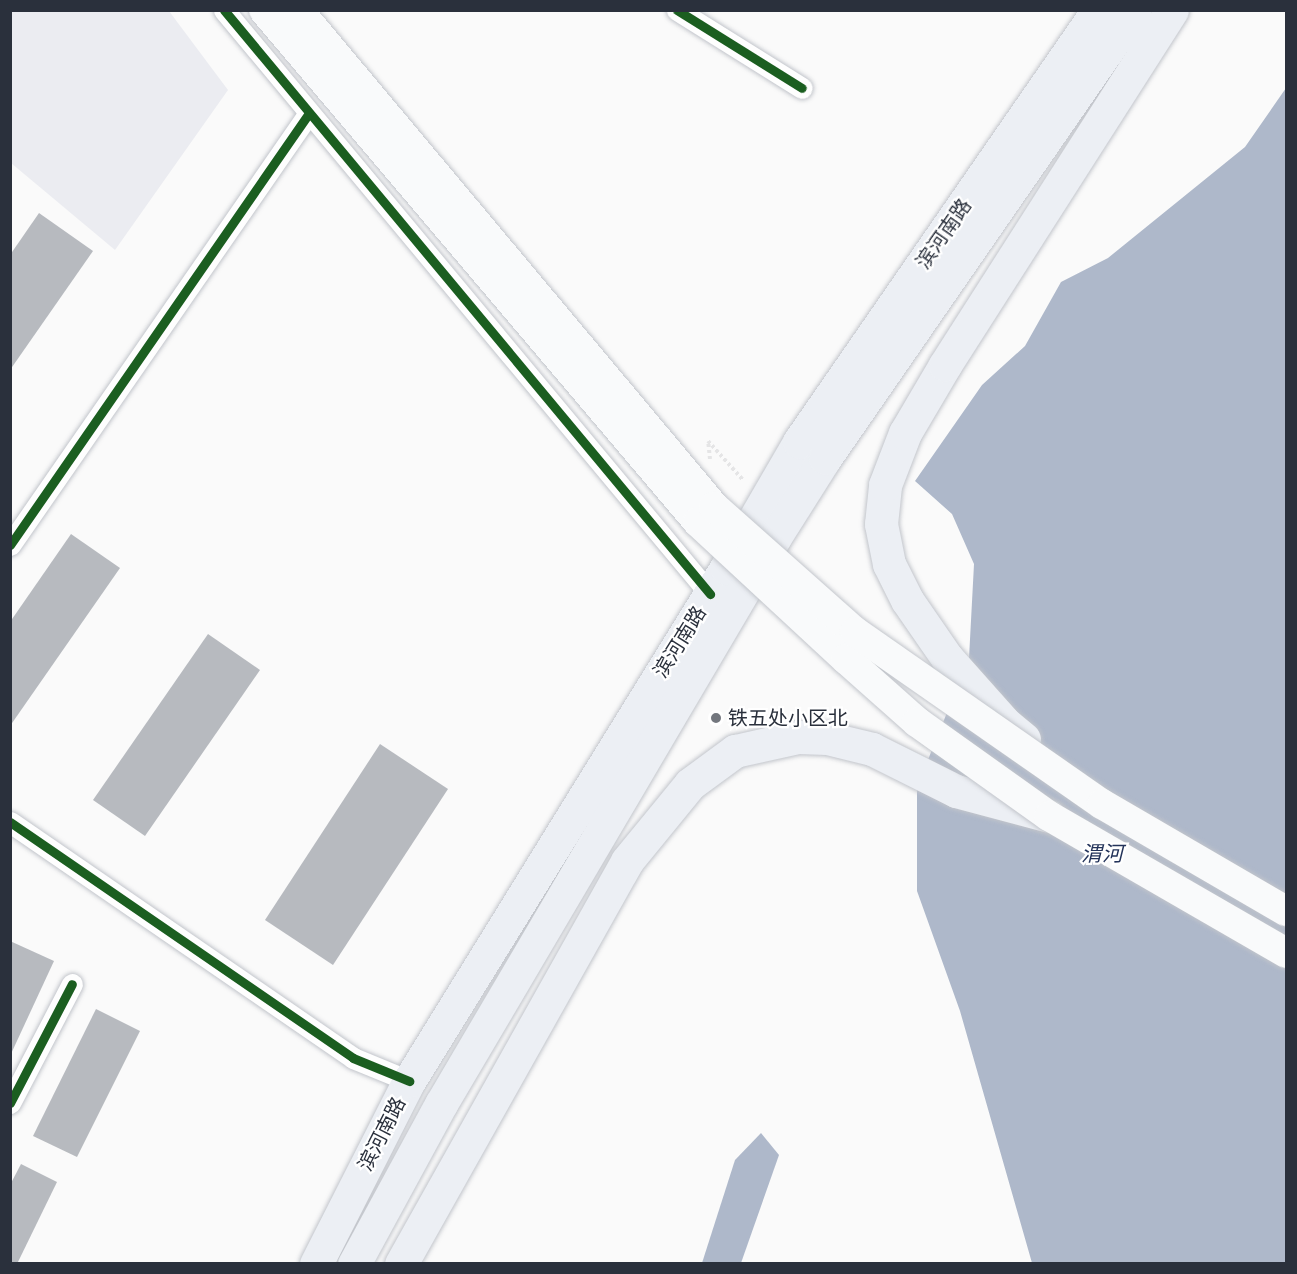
<!DOCTYPE html>
<html>
<head>
<meta charset="utf-8">
<style>
  body { margin:0 }
  #map { position:relative; width:1297px; height:1274px; overflow:hidden; background:#fafafa; font-family:Helvetica,"Noto Sans SC",sans-serif }
  div>[style] { position:absolute }
  .built>* { inset:0; background:#ebecf1 }
  .water>* { inset:0; background:#aeb8ca }
  .building>* { inset:0; background:#b7babf }
  .path>* { height:4px; margin-top:-2px; transform-origin:0; background:repeating-linear-gradient(90deg,#e5e5e6 0 3px,transparent 0 6px) }
  .roads { filter:drop-shadow(0 0 2px #c2c5cb) drop-shadow(0 0 2px #c2c5cb) }
  .street>* { height:21px; margin:-10.5px; padding:0 10.5px; transform-origin:10.5px; border-radius:10.5px; background:#fefefe }
  .highway>* { height:33px; margin:-16.5px; padding:0 16.5px; transform-origin:16.5px; border-radius:16.5px; background:#eceff4 }
  .bridges { filter:drop-shadow(0 0 2px #c2c5cb) drop-shadow(0 0 2px #c2c5cb) }
  .secondary-bridge>* { height:30px; margin:-15px; padding:0 15px; transform-origin:15px; border-radius:15px; background:#f9fafb }
  .cycleway>* { height:9px; margin:-4.5px; padding:0 4.5px; transform-origin:4.5px; border-radius:4.5px; background:#1b5e20 }
  .dots>* { width:16px; height:16px; translate:-50% -50%; box-sizing:border-box; border:3px solid #fff; border-radius:50% }
  span { translate:-50% -50%; white-space:nowrap; text-align:center; line-height:1.15; -webkit-text-stroke:4.5px #fff; paint-order:stroke }
  .street-label { font-size:20px; color:#2a303c }
  .poi-label { font-size:20px; color:#2a303c }
  .left { translate:0 -50%; text-align:left }
  .water-label { font-size:21px; color:#23335a; font-style:italic }
  .frame { position:absolute; inset:0; border:12px solid #2a303c; pointer-events:none }
</style>
</head>
<body>
<div id="map">
  <div class="built">
    <div style="clip-path:polygon(10px 11px,169px 11px,228px 90px,115px 250px,11px 163px)"></div>
  </div>
  <div class="water">
    <div style="clip-path:polygon(1286px 88px,1286px 1263px,1032px 1263px,960px 1011px,917px 891px,917px 787px,969px 658px,974px 564px,952px 514px,915px 481px,982px 385px,1025px 346px,1061px 282px,1108px 258px,1245px 147px)"></div>
    <div style="clip-path:polygon(761px 1133px,779px 1155px,741px 1263px,702px 1263px,735px 1160px)"></div>
  </div>
  <div class="building">
    <div style="clip-path:polygon(39px 213px,93px 251px,10px 370px,10px 255px)"></div>
    <div style="clip-path:polygon(71px 534px,120px 568px,10px 726px,10px 622px)"></div>
    <div style="clip-path:polygon(208px 634px,260px 670px,145px 836px,93px 800px)"></div>
    <div style="clip-path:polygon(380px 744px,448px 789px,333px 965px,265px 920px)"></div>
    <div style="clip-path:polygon(10px 941px,54px 961px,10px 1056px)"></div>
    <div style="clip-path:polygon(96px 1009px,140px 1031px,77px 1157px,33px 1136px)"></div>
    <div style="clip-path:polygon(21px 1164px,57px 1182px,17px 1264px,10px 1264px,10px 1185px)"></div>
  </div>
  <div class="path">
    <div style="left:710px;top:459px;width:18px;rotate:-96deg"></div>
    <div style="left:708px;top:441px;width:52px;rotate:48.1deg"></div>
  </div>
  <div class="roads">
    <div class="street">
      <div style="left:224px;top:10px;width:760px;rotate:50.23deg"></div>
      <div style="left:677px;top:10px;width:147px;rotate:32deg"></div>
      <div style="left:10px;top:545px;width:525px;rotate:-55.31deg"></div>
      <div style="left:10px;top:822px;width:416px;rotate:34.5deg"></div>
      <div style="left:353px;top:1058px;width:61px;rotate:22.3deg"></div>
      <div style="left:10px;top:1103px;width:134px;rotate:-62.5deg"></div>
    </div>
    <div class="highway">
      <div style="left:1024px;top:739px;width:26px;rotate:-140deg"></div>
      <div style="left:1004px;top:722px;width:86px;rotate:-131.7deg"></div>
      <div style="left:947px;top:658px;width:70px;rotate:-124.6deg"></div>
      <div style="left:907px;top:600px;width:40px;rotate:-116.6deg"></div>
      <div style="left:889px;top:564px;width:41px;rotate:-101.3deg"></div>
      <div style="left:881px;top:524px;width:39px;rotate:-84deg"></div>
      <div style="left:885px;top:485px;width:56px;rotate:-69deg"></div>
      <div style="left:905px;top:433px;width:79px;rotate:-59.5deg"></div>
      <div style="left:945px;top:365px;width:421px;rotate:-57.4deg"></div>
      <div style="left:316px;top:1264px;width:205px;rotate:-63.1deg"></div>
      <div style="left:409px;top:1081px;width:603px;rotate:-58.29deg"></div>
      <div style="left:726px;top:568px;width:146px;rotate:-59.9deg"></div>
      <div style="left:799px;top:442px;width:525px;rotate:-55.31deg"></div>
      <div style="left:354px;top:1264px;width:182px;rotate:-61.5deg"></div>
      <div style="left:441px;top:1104px;width:658px;rotate:-59.5deg"></div>
      <div style="left:775px;top:537px;width:93px;rotate:-57.7deg"></div>
      <div style="left:825px;top:458px;width:545px;rotate:-55.32deg"></div>
      <div style="left:401px;top:1264px;width:462px;rotate:-60.7deg"></div>
      <div style="left:627px;top:861px;width:99px;rotate:-50.7deg"></div>
      <div style="left:690px;top:784px;width:56px;rotate:-36.3deg"></div>
      <div style="left:735px;top:751px;width:65px;rotate:-12.5deg"></div>
      <div style="left:798px;top:737px;width:29px;rotate:2deg"></div>
      <div style="left:827px;top:738px;width:46px;rotate:13.7deg"></div>
      <div style="left:872px;top:749px;width:94px;rotate:26.6deg"></div>
      <div style="left:956px;top:791px;width:96px;rotate:15deg"></div>
    </div>
  </div>
  <div class="bridges">
    <div class="secondary-bridge">
      <div style="left:264px;top:10px;width:671px;rotate:49.71deg"></div>
      <div style="left:698px;top:522px;width:202px;rotate:42.8deg"></div>
      <div style="left:846px;top:659px;width:95px;rotate:41.6deg"></div>
      <div style="left:917px;top:722px;width:162px;rotate:35.5deg"></div>
      <div style="left:1049px;top:816px;width:274px;rotate:30deg"></div>
      <div style="left:298px;top:10px;width:648px;rotate:50.07deg"></div>
      <div style="left:714px;top:507px;width:188px;rotate:41.6deg"></div>
      <div style="left:855px;top:632px;width:301px;rotate:34.9deg"></div>
      <div style="left:1102px;top:804px;width:213px;rotate:30.2deg"></div>
    </div>
  </div>
  <div class="cycleway">
    <div style="left:224px;top:10px;width:760px;rotate:50.23deg"></div>
    <div style="left:677px;top:10px;width:147px;rotate:32deg"></div>
    <div style="left:10px;top:545px;width:525px;rotate:-55.31deg"></div>
    <div style="left:10px;top:822px;width:416px;rotate:34.5deg"></div>
    <div style="left:353px;top:1058px;width:61px;rotate:22.3deg"></div>
    <div style="left:10px;top:1103px;width:134px;rotate:-62.5deg"></div>
  </div>
  <div class="dots">
    <div style="left:716px;top:718px;background:#73777e"></div>
  </div>
  <div class="street-label">
    <span style="left:944px;top:234px;rotate:-55deg">滨河南路</span>
    <span style="left:680px;top:642px;rotate:-58deg">滨河南路</span>
    <span style="left:382px;top:1134px;rotate:-63deg">滨河南路</span>
  </div>
  <div class="poi-label">
    <span class="left" style="left:728px;top:718px">铁五处小区北</span>
  </div>
  <div class="water-label">
    <span style="left:1102px;top:854px">渭河</span>
  </div>
  <div class="frame"></div>
</div>
</body>
</html>
